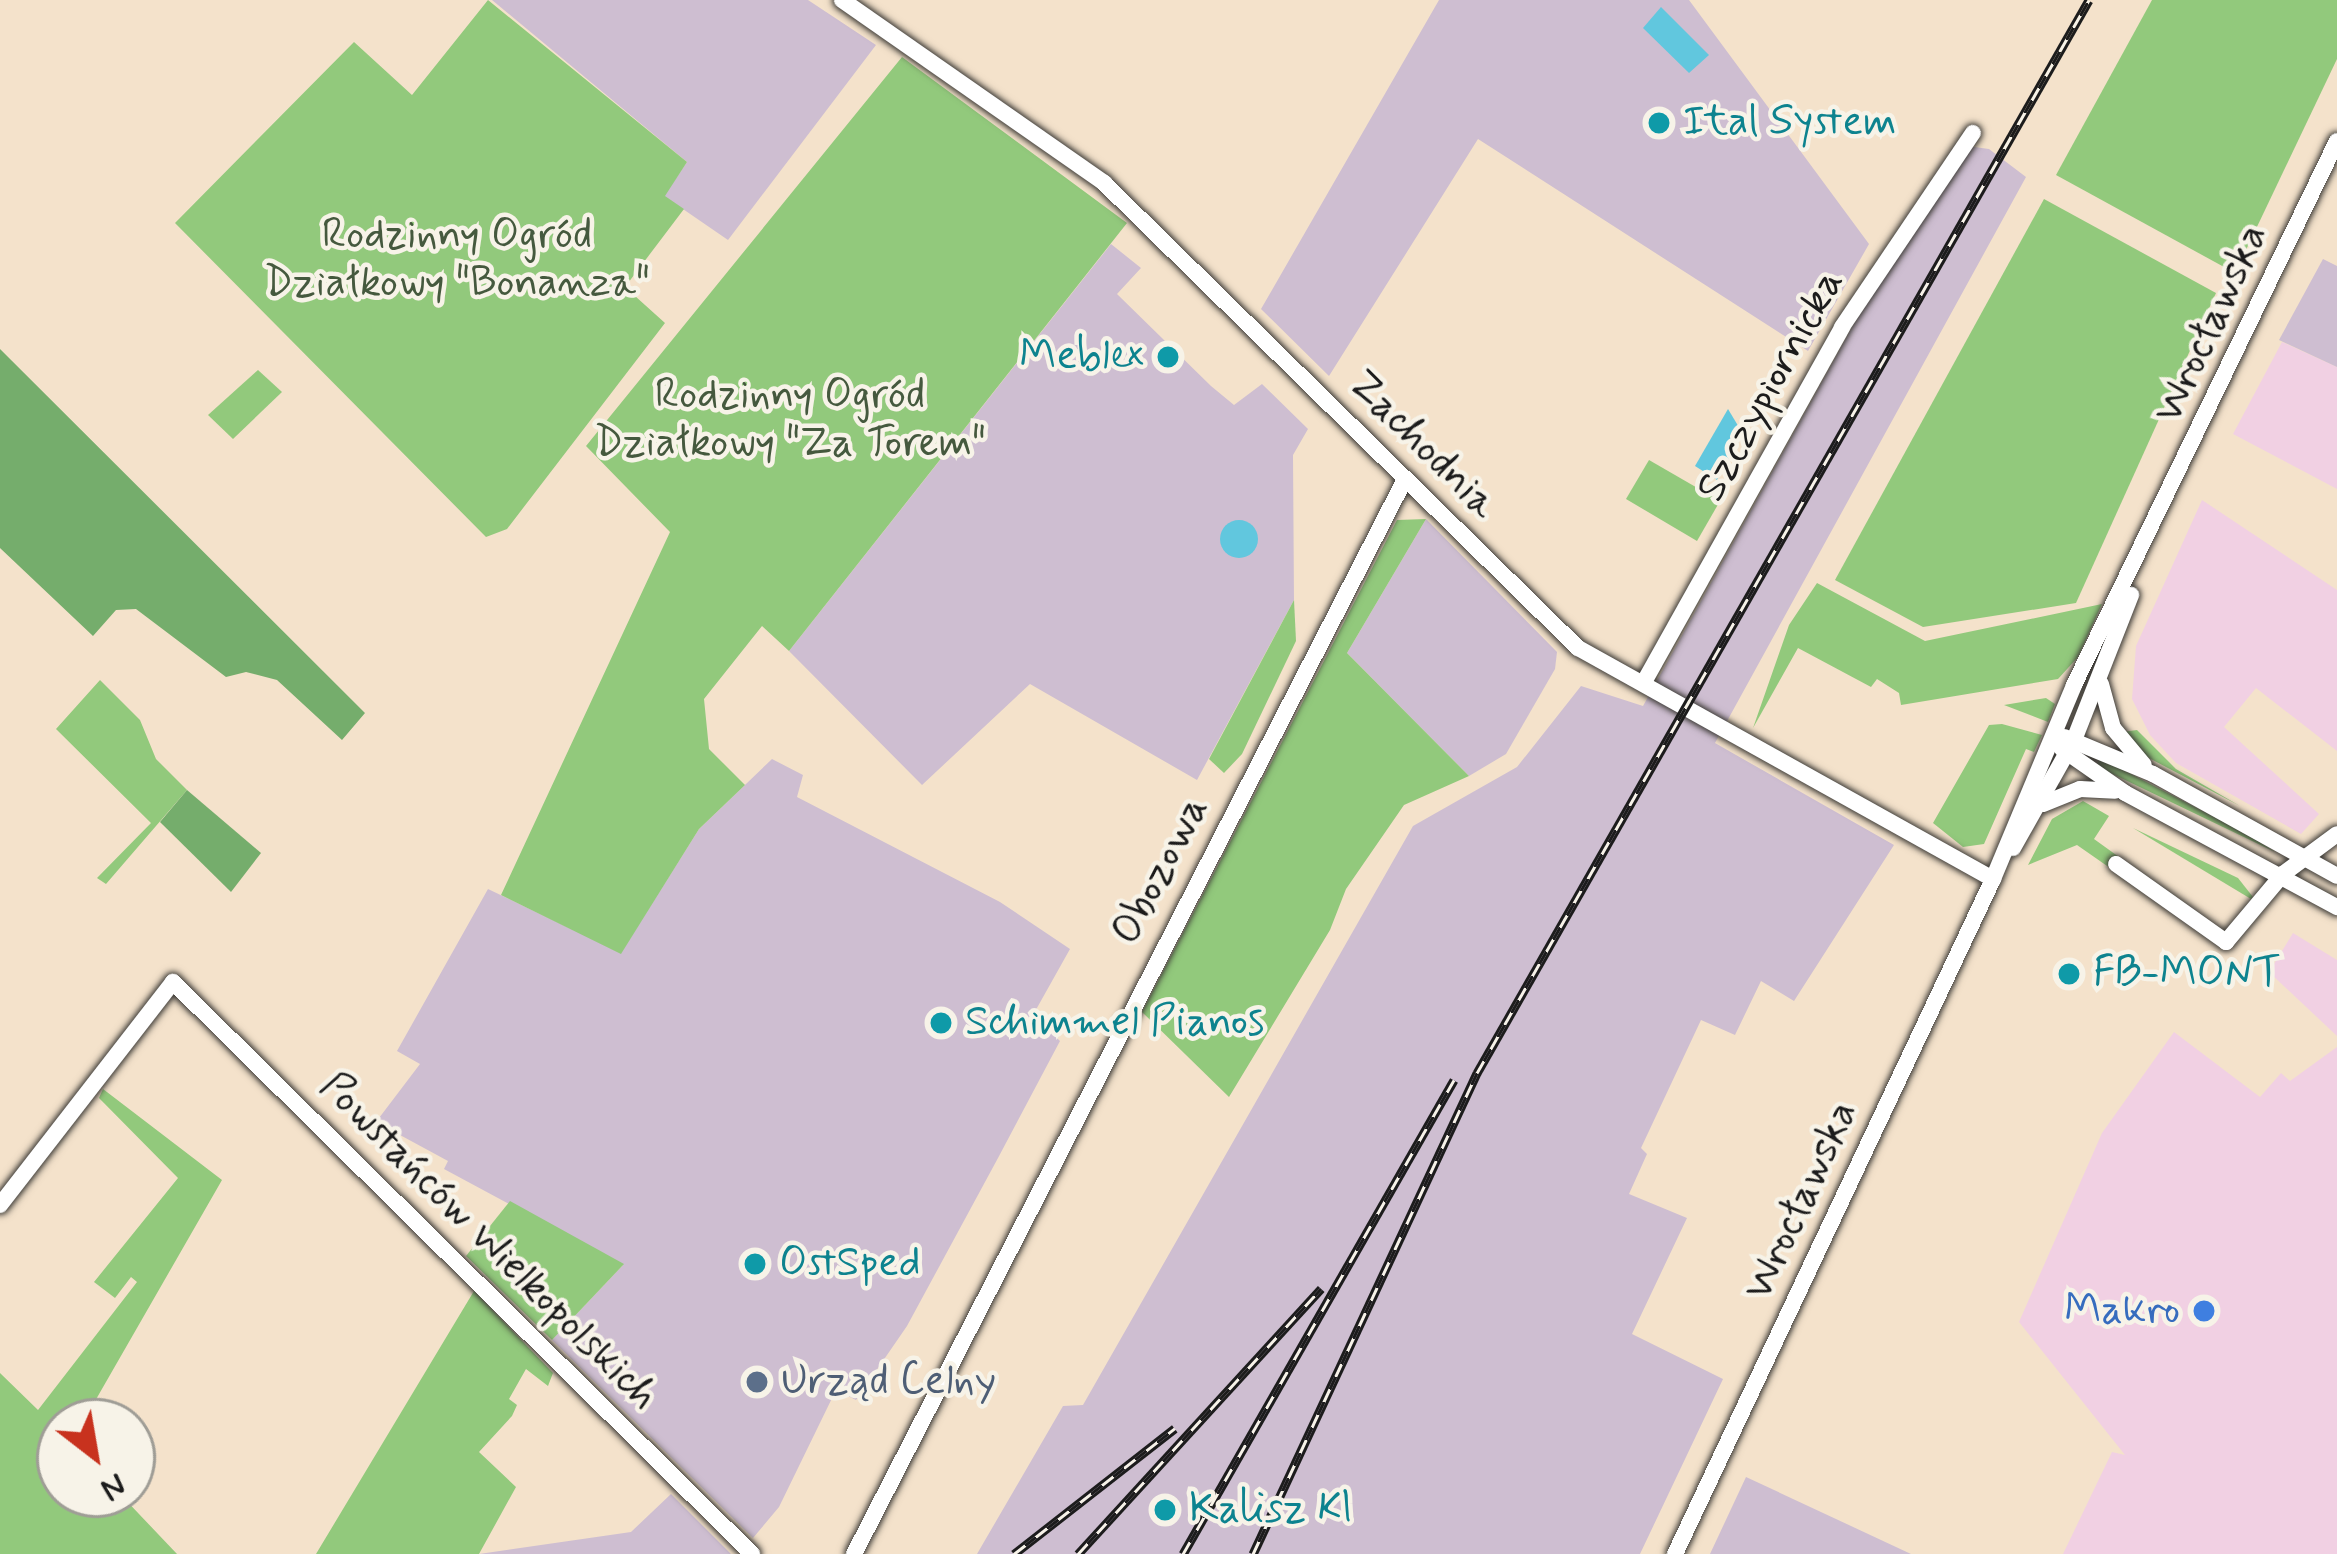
<!DOCTYPE html>
<html>
<head>
<meta charset="utf-8">
<style>
  body { margin:0 }
  #map { position:relative; width:2337px; height:1554px; overflow:hidden; background:#f4e2cb; font-family:Mynerve,sans-serif }
  div>[style] { position:absolute }
  .built>* { inset:0; background:#f1d0e3 }
  .industrial>* { inset:0; background:#cebed1 }
  .green>* { inset:0; background:#92c97c }
  .forest>* { inset:0; background:#75ad6c }
  .water>* { inset:0; background:#61c7de }
  .round { border-radius:50% }
  .roads { filter:drop-shadow(0 0 3px #3c3a36) drop-shadow(0 0 3px #3c3a36) }
  .minor>* { height:16px; margin:-8px; padding:0 8px; transform-origin:8px; border-radius:8px; background:#fff }
  .rail>* { height:9px; margin-top:-4.5px; transform-origin:0; background:repeating-linear-gradient(90deg,#f7f3e8 0 14px,#1c1c1c 0 28px); box-sizing:border-box; border-block:3px solid #1c1c1c }
  .dots>* { width:33px; height:33px; translate:-50% -50%; box-sizing:border-box; border:6px solid #f7f3e8; border-radius:50% }
  span { translate:-50% -50%; white-space:nowrap; text-align:center; line-height:1.15; -webkit-text-stroke:9px #f7f3e8; paint-order:stroke }
  .culture-label { font-size:42px; color:#0d838f }
  .left { translate:0 -50%; text-align:left }
  .right { translate:-100% -50%; text-align:right }
  .park-label { font-size:42px; color:#45593e }
  .street-label { font-size:42px; color:#1c1c1c }
  .shop-label { font-size:42px; color:#366cbe }
  .service-label { font-size:42px; color:#4e5e75 }
  .north { position:absolute; left:36px; top:1398px; width:120px; height:120px; box-sizing:border-box; background:#f7f3e8; border:3px solid #9f9d96; border-radius:50%; rotate:149deg; font-size:33px; font-weight:700; line-height:48px; text-align:center; color:#1c1c1c }
  .north::after { content:''; display:block; margin:auto; width:42px; height:54px; background:#c8321e; clip-path:polygon(50% 0,100% 100%,50% 72%,0 100%) }
</style>
</head>
<body>
<div id="map">
  <div class="built">
    <div style="clip-path:polygon(2282px 342px,2337px 367px,2337px 489px,2233px 434px)"></div>
    <div style="clip-path:polygon(2202px 500px,2337px 590px,2337px 751px,2256px 688px,2224px 727px,2319px 814px,2301px 834px,2176px 763px,2150px 735px,2132px 699px,2136px 646px)"></div>
    <div style="clip-path:polygon(2293px 933px,2337px 960px,2337px 1036px,2269px 972px)"></div>
    <div style="clip-path:polygon(2174px 1032px,2260px 1097px,2281px 1073px,2290px 1081px,2337px 1047px,2337px 1554px,2063px 1554px,2112px 1452px,2125px 1455px,2019px 1322px,2102px 1133px)"></div>
  </div>
  <div class="industrial">
    <div style="clip-path:polygon(492px 0,808px 0,876px 45px,728px 240px,664px 196px,687px 162px)"></div>
    <div style="clip-path:polygon(1439px 0,1689px 0,1869px 244px,1808px 351px,1478px 139px,1329px 376px,1261px 309px)"></div>
    <div style="clip-path:polygon(1967px 146px,1989px 149px,2026px 177px,1715px 743px,1894px 845px,1794px 1001px,1761px 981px,1735px 1035px,1701px 1020px,1641px 1148px,1647px 1154px,1629px 1194px,1687px 1218px,1632px 1334px,1723px 1379px,1640px 1554px,977px 1554px,1063px 1406px,1083px 1405px,1413px 826px,1517px 767px,1581px 686px,1643px 706px,1855px 322px)"></div>
    <div style="clip-path:polygon(1111px 244px,1141px 268px,1117px 294px,1211px 386px,1234px 405px,1262px 384px,1308px 429px,1293px 455px,1294px 600px,1197px 780px,1030px 684px,922px 785px,789px 651px)"></div>
    <div style="clip-path:polygon(2323px 259px,2337px 266px,2337px 367px,2279px 340px)"></div>
    <div style="clip-path:polygon(1426px 519px,1557px 652px,1555px 669px,1506px 754px,1469px 776px,1347px 653px)"></div>
    <div style="clip-path:polygon(772px 759px,803px 775px,797px 797px,1000px 902px,1070px 949px,1033px 1015px,1060px 1041px,998px 1158px,907px 1326px,856px 1400px,836px 1390px,779px 1507px,753px 1538px,552px 1340px,623px 1265px,444px 1169px,448px 1161px,376px 1122px,420px 1064px,397px 1051px,488px 889px,621px 953px,699px 829px)"></div>
    <div style="clip-path:polygon(1746px 1477px,1911px 1554px,1710px 1554px)"></div>
    <div style="clip-path:polygon(671px 1494px,731px 1554px,479px 1554px,631px 1532px)"></div>
  </div>
  <div class="green">
    <div style="clip-path:polygon(488px 0,687px 162px,665px 196px,684px 209px,625px 287px,665px 323px,507px 529px,486px 537px,175px 223px,354px 42px,412px 95px)"></div>
    <div style="clip-path:polygon(2152px 0,2337px 0,2337px 59px,2235px 273px,2056px 175px)"></div>
    <div style="clip-path:polygon(902px 57px,1127px 223px,789px 651px,762px 626px,704px 699px,709px 749px,745px 785px,699px 829px,621px 954px,501px 895px,670px 532px,586px 446px)"></div>
    <div style="clip-path:polygon(2044px 199px,2216px 293px,2076px 603px,1923px 627px,1835px 580px)"></div>
    <div style="clip-path:polygon(258px 370px,282px 392px,233px 439px,208px 415px)"></div>
    <div style="clip-path:polygon(1649px 460px,1720px 501px,1697px 541px,1626px 499px)"></div>
    <div style="clip-path:polygon(1426px 519px,1347px 653px,1469px 776px,1404px 805px,1346px 889px,1330px 930px,1229px 1097px,1142px 1012px,1397px 520px)"></div>
    <div style="clip-path:polygon(1817px 583px,1925px 641px,2102px 604px,2078px 657px,2058px 679px,1901px 705px,1899px 693px,1877px 679px,1871px 687px,1798px 648px,1753px 728px,1789px 625px)"></div>
    <div style="clip-path:polygon(1294px 600px,1296px 641px,1242px 754px,1224px 773px,1209px 759px)"></div>
    <div style="clip-path:polygon(100px 680px,140px 720px,156px 759px,187px 790px,106px 884px,97px 878px,151px 823px,56px 729px)"></div>
    <div style="clip-path:polygon(2046px 698px,2055px 704px,2048px 722px,2004px 705px)"></div>
    <div style="clip-path:polygon(2002px 724px,2042px 735px,2034px 752px,2026px 749px,1984px 844px,1963px 847px,1933px 823px,1989px 725px)"></div>
    <div style="clip-path:polygon(2137px 730px,2176px 769px,2240px 806px,2147px 757px,2122px 732px)"></div>
    <div style="clip-path:polygon(2100px 758px,2247px 834px,2275px 852px,2096px 766px)"></div>
    <div style="clip-path:polygon(2083px 801px,2109px 816px,2094px 839px,2119px 857px,2110px 868px,2077px 845px,2028px 865px,2052px 819px)"></div>
    <div style="clip-path:polygon(2133px 828px,2238px 878px,2253px 897px,2251px 899px)"></div>
    <div style="clip-path:polygon(103px 1089px,222px 1180px,83px 1422px,60px 1422px,60px 1494px,120px 1494px,177px 1554px,0 1554px,0 1373px,38px 1410px,137px 1282px,131px 1277px,115px 1298px,94px 1282px,178px 1178px,99px 1098px)"></div>
    <div style="clip-path:polygon(510px 1201px,624px 1264px,552px 1340px,466px 1256px)"></div>
    <div style="clip-path:polygon(474px 1291px,553px 1373px,548px 1386px,526px 1369px,509px 1399px,517px 1405px,512px 1416px,479px 1452px,516px 1487px,479px 1554px,316px 1554px)"></div>
  </div>
  <div class="forest">
    <div style="clip-path:polygon(0 349px,365px 713px,342px 740px,277px 680px,246px 672px,226px 677px,136px 609px,116px 610px,93px 636px,0 548px)"></div>
    <div style="clip-path:polygon(187px 790px,261px 853px,231px 892px,160px 822px)"></div>
  </div>
  <div class="water">
    <div style="clip-path:polygon(1661px 7px,1709px 55px,1689px 73px,1643px 28px)"></div>
    <div style="clip-path:polygon(1728px 409px,1743px 434px,1717px 480px,1695px 466px)"></div>
    <div class="round" style="left:1220px;top:520px;width:38px;height:38px"></div>
  </div>
  <div class="roads">
    <div class="minor">
      <div style="left:842px;top:0;width:320px;rotate:34.9deg"></div>
      <div style="left:1104px;top:183px;width:664px;rotate:44.45deg"></div>
      <div style="left:1578px;top:648px;width:475px;rotate:29.1deg"></div>
      <div style="left:1644px;top:682px;width:406px;rotate:-60.8deg"></div>
      <div style="left:1842px;top:327px;width:234px;rotate:-56deg"></div>
      <div style="left:2101px;top:684px;width:46px;rotate:74.7deg"></div>
      <div style="left:2113px;top:728px;width:48px;rotate:50deg"></div>
      <div style="left:2064px;top:737px;width:96px;rotate:22.6deg"></div>
      <div style="left:2153px;top:774px;width:210px;rotate:29deg"></div>
      <div style="left:2062px;top:749px;width:77px;rotate:34.9deg"></div>
      <div style="left:2125px;top:793px;width:241px;rotate:28.3deg"></div>
      <div style="left:2043px;top:804px;width:40px;rotate:-22deg"></div>
      <div style="left:2080px;top:789px;width:35px;rotate:3deg"></div>
      <div style="left:2013px;top:848px;width:124px;rotate:-60.5deg"></div>
      <div style="left:2074px;top:740px;width:156px;rotate:-68.5deg"></div>
      <div style="left:2116px;top:864px;width:135px;rotate:35.3deg"></div>
      <div style="left:2226px;top:942px;width:89px;rotate:-50deg"></div>
      <div style="left:2283px;top:874px;width:67px;rotate:-36.5deg"></div>
      <div style="left:0;top:1205px;width:282px;rotate:-52.2deg"></div>
      <div style="left:173px;top:982px;width:814px;rotate:44.65deg"></div>
      <div style="left:854px;top:1554px;width:1208px;rotate:-62.86deg"></div>
      <div style="left:1675px;top:1554px;width:746px;rotate:-64.77deg"></div>
      <div style="left:1993px;top:879px;width:210px;rotate:-67.3deg"></div>
      <div style="left:2074px;top:685px;width:604px;rotate:-64.2deg"></div>
    </div>
  </div>
  <div class="rail">
    <div style="left:1014px;top:1554px;width:204px;rotate:-38deg"></div>
    <div style="left:1078px;top:1554px;width:360px;rotate:-47.5deg"></div>
    <div style="left:1183px;top:1554px;width:546px;rotate:-60.24deg"></div>
    <div style="left:1253px;top:1554px;width:531px;rotate:-65.03deg"></div>
    <div style="left:1477px;top:1073px;width:1235px;rotate:-60.3deg"></div>
  </div>
  <div class="dots">
    <div style="left:1659px;top:123px;background:#0f9aa8"></div>
    <div style="left:1168px;top:357px;background:#0f9aa8"></div>
    <div style="left:2069px;top:974px;background:#0f9aa8"></div>
    <div style="left:941px;top:1023px;background:#0f9aa8"></div>
    <div style="left:755px;top:1264px;background:#0f9aa8"></div>
    <div style="left:2204px;top:1311px;background:#3f7fe0"></div>
    <div style="left:757px;top:1382px;background:#5c6f8a"></div>
    <div style="left:1165px;top:1510px;background:#0f9aa8"></div>
  </div>
  <div class="culture-label">
    <span class="left" style="left:1683px;top:123px">Ital System</span>
    <span class="right" style="left:1144px;top:357px">Meblex</span>
    <span class="left" style="left:2093px;top:974px">FB-MONT</span>
    <span class="left" style="left:965px;top:1023px">Schimmel Pianos</span>
    <span class="left" style="left:779px;top:1264px">OstSped</span>
    <span class="left" style="left:1189px;top:1510px">Kalisz Kl</span>
  </div>
  <div class="park-label">
    <span style="left:457px;top:260px">Rodzinny Ogród<br>Działkowy "Bonanza"</span>
    <span style="left:790px;top:420px">Rodzinny Ogród<br>Działkowy "Za Torem"</span>
  </div>
  <div class="street-label">
    <span style="left:2212px;top:324px;rotate:-65deg">Wrocławska</span>
    <span style="left:1771px;top:386px;rotate:-61deg">Szczypiornicka</span>
    <span style="left:1422px;top:445px;rotate:45deg">Zachodnia</span>
    <span style="left:1161px;top:871px;rotate:-63deg">Obozowa</span>
    <span style="left:1802px;top:1201px;rotate:-65deg">Wrocławska</span>
    <span style="left:488px;top:1242px;rotate:45deg">Powstańców Wielkopolskich</span>
  </div>
  <div class="shop-label">
    <span class="right" style="left:2180px;top:1311px">Makro</span>
  </div>
  <div class="service-label">
    <span class="left" style="left:781px;top:1382px">Urząd Celny</span>
  </div>
  <div class="north">N</div>
</div>
</body>
</html>
